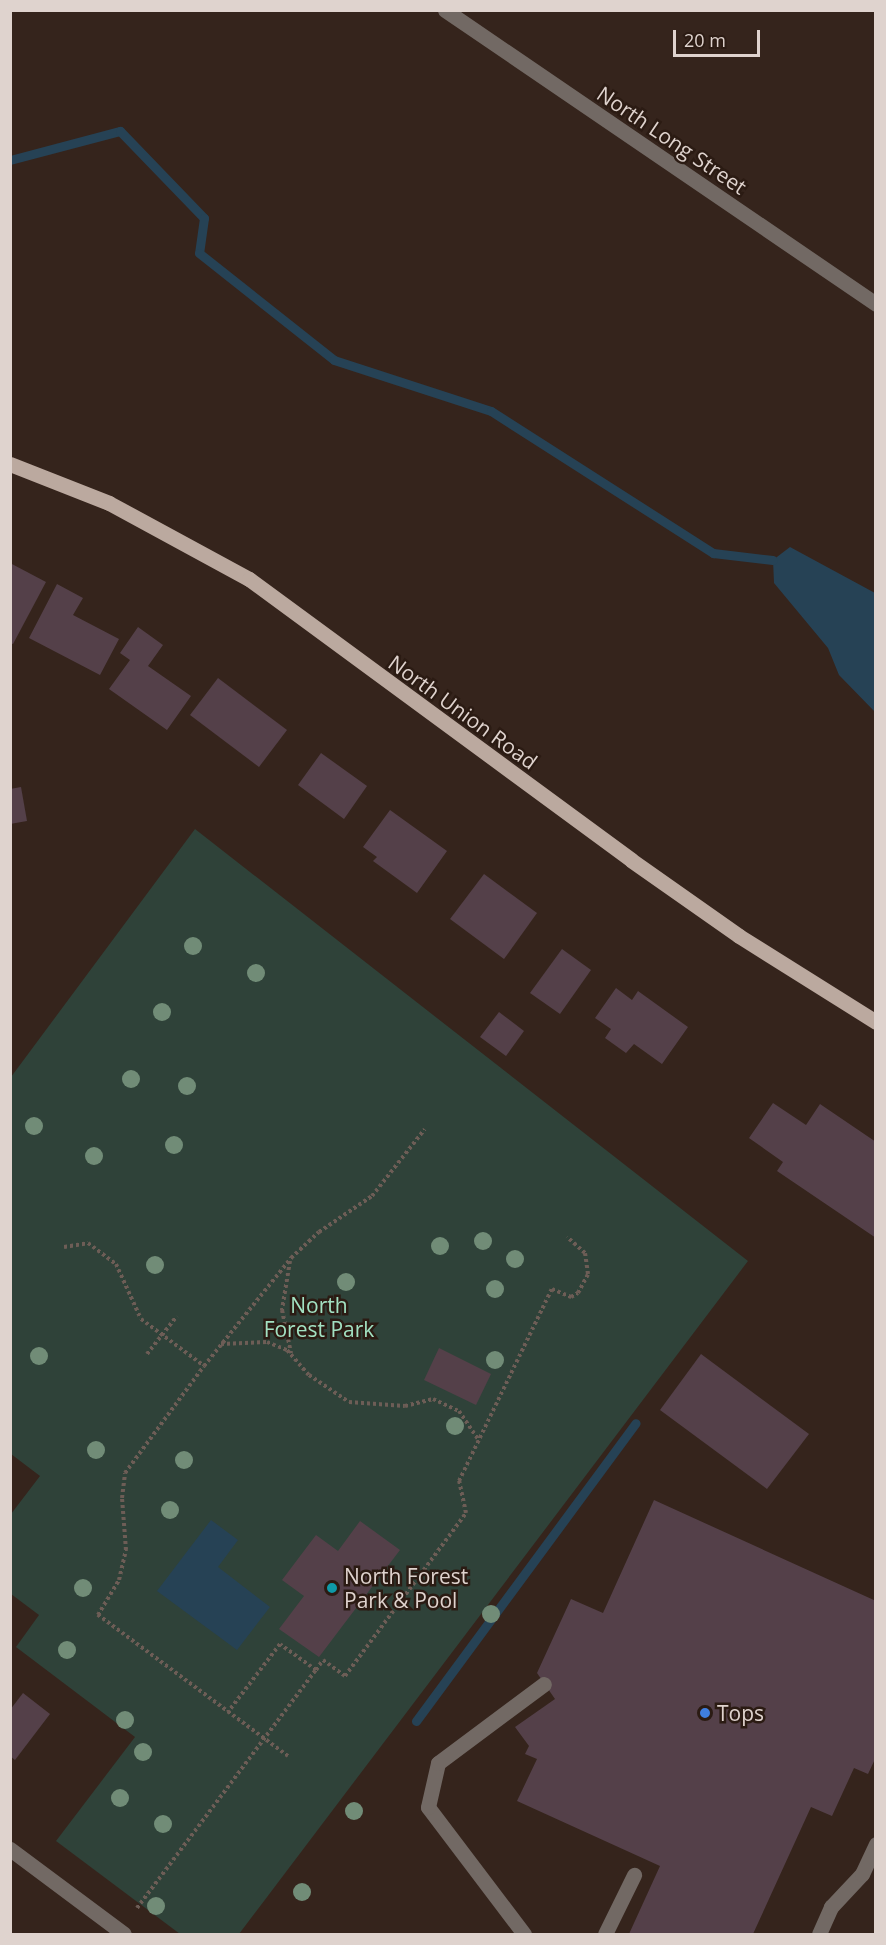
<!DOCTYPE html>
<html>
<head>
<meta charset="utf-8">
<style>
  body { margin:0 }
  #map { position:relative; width:886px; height:1945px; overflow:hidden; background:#35241c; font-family:"Open Sans",sans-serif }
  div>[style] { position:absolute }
  .green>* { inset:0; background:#2f4239 }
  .water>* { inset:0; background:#264255 }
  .stream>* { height:9px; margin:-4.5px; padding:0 4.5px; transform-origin:4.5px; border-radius:4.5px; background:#264255 }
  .building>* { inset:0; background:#544049 }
  .path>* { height:4px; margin-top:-2px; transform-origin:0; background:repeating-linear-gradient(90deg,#6d5d56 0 3px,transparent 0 6px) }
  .minor>* { height:15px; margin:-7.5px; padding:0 7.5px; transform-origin:7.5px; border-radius:7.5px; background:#726964 }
  .major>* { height:15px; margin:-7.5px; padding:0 7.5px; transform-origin:7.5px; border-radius:7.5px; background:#bba99f }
  .trees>* { width:18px; height:18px; margin:-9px; border-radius:50%; background:#718c77 }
  .dots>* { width:16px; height:16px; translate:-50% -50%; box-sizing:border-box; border:3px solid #2b1b13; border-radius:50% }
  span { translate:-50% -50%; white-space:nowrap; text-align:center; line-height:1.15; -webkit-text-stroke:5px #2b1b13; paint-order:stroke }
  .street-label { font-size:21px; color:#dfd3ce }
  .park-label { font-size:21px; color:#a2e1c2 }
  .poi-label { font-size:21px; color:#dfd3ce }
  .left { translate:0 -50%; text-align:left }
  .frame { position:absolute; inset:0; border:12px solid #dfd3ce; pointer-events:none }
  .scale { position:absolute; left:673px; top:30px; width:87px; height:27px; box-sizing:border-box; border:3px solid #dfd3ce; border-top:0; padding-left:8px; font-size:18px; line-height:21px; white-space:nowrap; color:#dfd3ce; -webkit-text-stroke:4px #2b1b13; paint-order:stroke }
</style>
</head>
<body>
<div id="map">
  <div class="green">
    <div style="clip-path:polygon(195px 829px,748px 1261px,239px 1934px,180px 1934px,56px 1841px,135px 1737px,16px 1647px,39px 1615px,11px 1594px,11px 1514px,40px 1476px,11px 1454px,11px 1077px)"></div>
  </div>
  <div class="water">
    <div style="clip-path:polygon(790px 547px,875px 593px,875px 712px,839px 675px,828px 648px,774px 583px,773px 560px)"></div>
    <div style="clip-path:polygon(211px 1520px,238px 1540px,218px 1567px,270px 1607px,237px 1650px,157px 1591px)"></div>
  </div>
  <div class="stream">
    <div style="left:10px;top:160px;width:114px;rotate:-14.8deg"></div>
    <div style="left:120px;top:131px;width:121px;rotate:46deg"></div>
    <div style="left:204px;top:218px;width:35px;rotate:98deg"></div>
    <div style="left:199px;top:253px;width:172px;rotate:38.4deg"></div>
    <div style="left:334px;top:360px;width:165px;rotate:18deg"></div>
    <div style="left:491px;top:411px;width:264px;rotate:32.6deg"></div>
    <div style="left:713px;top:553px;width:60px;rotate:6.7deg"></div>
    <div style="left:416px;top:1721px;width:370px;rotate:-53.6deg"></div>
  </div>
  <div class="building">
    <div style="clip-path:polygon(10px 563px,46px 582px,13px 644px,10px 643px)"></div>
    <div style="clip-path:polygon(57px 584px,83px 598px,73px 615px,119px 639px,100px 675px,29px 638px)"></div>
    <div style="clip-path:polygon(138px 627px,163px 645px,148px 666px,191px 696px,167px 730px,109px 689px,130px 660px,120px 653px)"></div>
    <div style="clip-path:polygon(218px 678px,287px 730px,259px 767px,190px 715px)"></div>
    <div style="clip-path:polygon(321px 753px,367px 786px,344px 819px,298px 785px)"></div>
    <div style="clip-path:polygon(21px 787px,27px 821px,10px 824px,10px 789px)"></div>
    <div style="clip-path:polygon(390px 810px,447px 851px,417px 893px,373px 861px,377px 857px,363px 847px)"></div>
    <div style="clip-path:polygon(484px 874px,537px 913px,504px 959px,450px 919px)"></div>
    <div style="clip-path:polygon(562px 949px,591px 970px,560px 1014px,530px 993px)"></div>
    <div style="clip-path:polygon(616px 988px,632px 1000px,638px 991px,688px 1027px,662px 1064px,634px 1044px,626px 1053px,605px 1038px,611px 1029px,595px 1018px)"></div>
    <div style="clip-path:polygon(499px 1012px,524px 1031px,506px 1056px,480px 1037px)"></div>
    <div style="clip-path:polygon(773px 1103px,806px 1125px,820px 1104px,876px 1142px,876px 1238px,777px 1171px,783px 1162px,749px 1138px)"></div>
    <div style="clip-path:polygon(439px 1348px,491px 1374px,476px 1405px,424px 1380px)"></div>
    <div style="clip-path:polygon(701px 1354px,809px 1434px,767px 1489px,660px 1410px)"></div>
    <div style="clip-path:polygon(654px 1500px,876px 1601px,876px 1757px,868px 1774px,854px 1768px,832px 1816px,811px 1807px,753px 1934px,629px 1934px,660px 1866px,517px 1801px,537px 1759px,525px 1754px,529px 1746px,515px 1727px,555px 1699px,537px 1673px,571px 1599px,603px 1613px)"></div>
    <div style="clip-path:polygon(360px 1521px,400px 1550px,319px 1657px,279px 1629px,304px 1596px,282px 1580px,316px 1535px,338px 1551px)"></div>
    <div style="clip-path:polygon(23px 1693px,50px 1714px,15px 1760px,10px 1756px,10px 1710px)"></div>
  </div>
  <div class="path">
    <div style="left:64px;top:1247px;width:24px;rotate:-9deg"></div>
    <div style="left:88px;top:1243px;width:35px;rotate:37deg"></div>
    <div style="left:116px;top:1264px;width:60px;rotate:65.6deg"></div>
    <div style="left:141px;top:1319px;width:79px;rotate:36.7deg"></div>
    <div style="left:290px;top:1261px;width:50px;rotate:99.3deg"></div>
    <div style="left:282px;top:1310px;width:44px;rotate:78.2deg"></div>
    <div style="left:221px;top:1344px;width:46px;rotate:-2.5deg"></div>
    <div style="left:267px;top:1342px;width:22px;rotate:22deg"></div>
    <div style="left:287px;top:1350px;width:33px;rotate:49deg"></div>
    <div style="left:309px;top:1375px;width:48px;rotate:34deg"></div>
    <div style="left:349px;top:1402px;width:56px;rotate:4.1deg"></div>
    <div style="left:405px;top:1406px;width:29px;rotate:-14deg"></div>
    <div style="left:433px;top:1399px;width:29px;rotate:25deg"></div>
    <div style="left:459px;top:1411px;width:34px;rotate:56deg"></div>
    <div style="left:147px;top:1354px;width:48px;rotate:-51.7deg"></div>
    <div style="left:316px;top:1670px;width:12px;rotate:-55deg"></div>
    <div style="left:323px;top:1660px;width:27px;rotate:36deg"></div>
    <div style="left:345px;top:1676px;width:203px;rotate:-53.4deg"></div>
    <div style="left:466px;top:1513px;width:33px;rotate:-102deg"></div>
    <div style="left:459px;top:1481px;width:213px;rotate:-64.2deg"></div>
    <div style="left:552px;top:1289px;width:21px;rotate:23deg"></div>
    <div style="left:571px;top:1297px;width:8px;rotate:-30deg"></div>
    <div style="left:578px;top:1293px;width:21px;rotate:-62deg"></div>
    <div style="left:588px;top:1274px;width:21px;rotate:-98deg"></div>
    <div style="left:585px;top:1253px;width:24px;rotate:-138deg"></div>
    <div style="left:288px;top:1756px;width:237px;rotate:-143.4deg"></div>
    <div style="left:98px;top:1615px;width:41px;rotate:-59deg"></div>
    <div style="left:119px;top:1580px;width:31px;rotate:-77deg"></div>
    <div style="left:126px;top:1550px;width:52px;rotate:-94.4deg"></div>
    <div style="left:122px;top:1498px;width:25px;rotate:-83deg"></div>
    <div style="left:125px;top:1473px;width:133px;rotate:-53.6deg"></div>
    <div style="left:204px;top:1366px;width:139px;rotate:-51.1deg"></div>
    <div style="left:291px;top:1258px;width:38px;rotate:-43deg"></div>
    <div style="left:319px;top:1232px;width:64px;rotate:-34.2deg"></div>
    <div style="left:372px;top:1196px;width:85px;rotate:-51.7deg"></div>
    <div style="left:137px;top:1908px;width:298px;rotate:-53.1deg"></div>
    <div style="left:316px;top:1670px;width:44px;rotate:-144.2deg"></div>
    <div style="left:280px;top:1644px;width:86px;rotate:127.4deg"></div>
  </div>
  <div class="minor">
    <div style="left:445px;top:10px;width:522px;rotate:34.3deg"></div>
    <div style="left:10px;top:1849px;width:142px;rotate:36.7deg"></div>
    <div style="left:524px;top:1934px;width:159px;rotate:-127.1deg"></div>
    <div style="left:428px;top:1807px;width:45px;rotate:-77.2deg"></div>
    <div style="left:438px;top:1763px;width:132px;rotate:-36.7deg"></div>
    <div style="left:605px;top:1934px;width:66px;rotate:-63.8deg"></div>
    <div style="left:819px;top:1934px;width:30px;rotate:-66deg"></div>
    <div style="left:831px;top:1907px;width:45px;rotate:-46.8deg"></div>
    <div style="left:862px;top:1874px;width:33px;rotate:-65deg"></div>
  </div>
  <div class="major">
    <div style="left:10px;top:464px;width:106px;rotate:21.5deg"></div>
    <div style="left:109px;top:503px;width:159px;rotate:28.5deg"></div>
    <div style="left:249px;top:579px;width:474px;rotate:36.3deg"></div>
    <div style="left:631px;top:860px;width:132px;rotate:35.1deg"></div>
    <div style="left:739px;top:936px;width:162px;rotate:32.1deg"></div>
  </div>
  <div class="trees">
    <div style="left:193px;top:946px"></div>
    <div style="left:256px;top:973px"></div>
    <div style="left:162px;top:1012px"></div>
    <div style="left:131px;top:1079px"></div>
    <div style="left:187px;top:1086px"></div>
    <div style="left:34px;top:1126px"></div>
    <div style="left:174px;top:1145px"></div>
    <div style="left:94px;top:1156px"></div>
    <div style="left:483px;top:1241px"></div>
    <div style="left:440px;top:1246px"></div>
    <div style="left:515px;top:1259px"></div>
    <div style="left:155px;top:1265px"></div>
    <div style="left:346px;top:1282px"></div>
    <div style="left:495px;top:1289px"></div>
    <div style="left:39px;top:1356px"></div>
    <div style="left:495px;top:1360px"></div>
    <div style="left:455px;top:1426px"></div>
    <div style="left:96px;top:1450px"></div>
    <div style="left:184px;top:1460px"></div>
    <div style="left:170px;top:1510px"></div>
    <div style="left:83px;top:1588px"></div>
    <div style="left:491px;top:1614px"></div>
    <div style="left:67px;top:1650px"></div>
    <div style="left:125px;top:1720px"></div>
    <div style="left:143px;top:1752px"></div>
    <div style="left:120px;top:1798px"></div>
    <div style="left:354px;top:1811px"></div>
    <div style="left:163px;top:1824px"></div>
    <div style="left:302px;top:1892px"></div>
    <div style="left:156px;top:1906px"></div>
  </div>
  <div class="dots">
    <div style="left:332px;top:1588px;background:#0f9aa8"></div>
    <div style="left:705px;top:1713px;background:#3f7fe0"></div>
  </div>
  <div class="street-label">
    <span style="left:672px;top:140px;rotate:34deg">North Long Street</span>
    <span style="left:463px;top:712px;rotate:36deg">North Union Road</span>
  </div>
  <div class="park-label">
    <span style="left:319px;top:1317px">North<br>Forest Park</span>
  </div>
  <div class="poi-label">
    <span class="left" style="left:344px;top:1588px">North Forest<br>Park &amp; Pool</span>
    <span class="left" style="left:717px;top:1713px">Tops</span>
  </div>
  <div class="frame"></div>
  <div class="scale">20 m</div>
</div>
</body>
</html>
